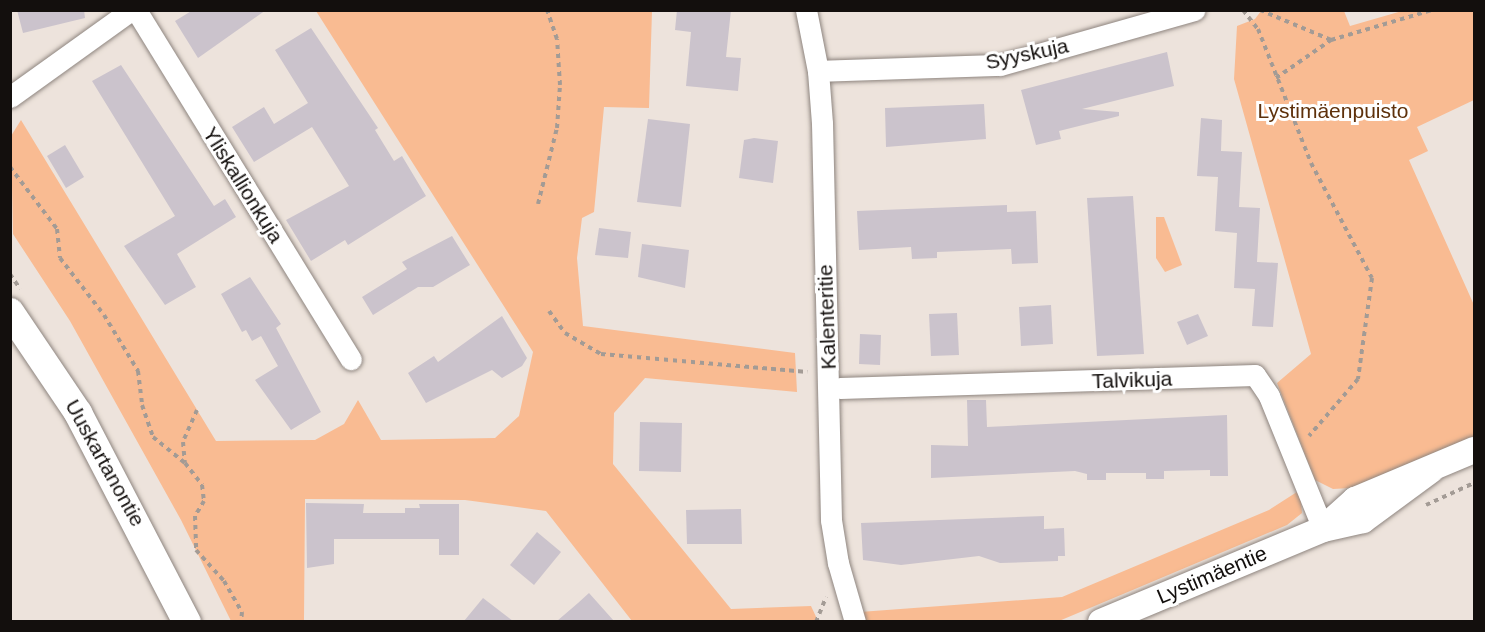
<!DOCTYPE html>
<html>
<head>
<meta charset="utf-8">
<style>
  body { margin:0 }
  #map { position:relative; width:1485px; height:632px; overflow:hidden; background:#ede3dc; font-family:Helvetica,sans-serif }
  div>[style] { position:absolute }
  .green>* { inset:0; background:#f9bb92 }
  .building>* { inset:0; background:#cbc3cc }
  .path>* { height:4px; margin-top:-2px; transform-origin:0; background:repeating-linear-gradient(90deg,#a39b95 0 4.5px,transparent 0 9px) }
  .roads { filter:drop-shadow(0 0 2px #8e857f) drop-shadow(0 0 2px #8e857f) }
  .minor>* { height:21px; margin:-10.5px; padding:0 10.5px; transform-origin:10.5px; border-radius:10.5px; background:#fff }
  .tertiary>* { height:26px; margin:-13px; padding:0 13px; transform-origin:13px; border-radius:13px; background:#fff }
  .secondary>* { height:28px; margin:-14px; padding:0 14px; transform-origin:14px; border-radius:14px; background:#fff }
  span { translate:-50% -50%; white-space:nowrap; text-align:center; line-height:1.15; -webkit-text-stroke:6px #fff; paint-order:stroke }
  .street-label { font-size:21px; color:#130f0d }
  .park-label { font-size:21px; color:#5e310b }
  .frame { position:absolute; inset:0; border:12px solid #130f0d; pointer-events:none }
</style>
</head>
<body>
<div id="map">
  <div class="green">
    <div style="clip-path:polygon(316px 11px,652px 11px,649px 108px,604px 107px,594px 212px,582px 218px,577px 258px,583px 326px,795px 353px,797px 392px,645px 378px,614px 413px,613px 464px,731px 609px,811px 606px,818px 621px,632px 621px,546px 511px,465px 500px,305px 499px,304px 621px,231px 621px,181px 520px,70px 321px,13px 234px,11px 136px,21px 120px,216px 441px,315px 440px,344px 424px,358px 400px,381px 440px,495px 438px,519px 416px,533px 352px)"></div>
    <div style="clip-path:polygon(1261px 11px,1344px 11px,1350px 26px,1402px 11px,1474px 11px,1474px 100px,1417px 127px,1428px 151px,1409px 160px,1474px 305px,1474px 436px,1368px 487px,1333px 489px,1315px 480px,1277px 383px,1311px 354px,1234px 79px,1237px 26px,1255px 19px)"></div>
    <div style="clip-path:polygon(1156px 217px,1164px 217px,1182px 265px,1165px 272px,1156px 258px)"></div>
    <div style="clip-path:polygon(1300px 490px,1302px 513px,1287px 525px,1059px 621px,866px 621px,860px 612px,1062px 597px,1269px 510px)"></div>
  </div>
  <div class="building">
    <div style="clip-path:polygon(17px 10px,84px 10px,85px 18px,23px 33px)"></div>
    <div style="clip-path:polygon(193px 10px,266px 10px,198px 58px,175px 21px)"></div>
    <div style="clip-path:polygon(677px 10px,731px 10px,726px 57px,741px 58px,738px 91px,686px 86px,691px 32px,675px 30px)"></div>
    <div style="clip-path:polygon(311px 28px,378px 128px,375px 130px,394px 161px,402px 156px,426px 196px,348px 245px,345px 240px,311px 261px,286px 220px,349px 186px,312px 127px,254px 162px,232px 127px,264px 107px,274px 124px,308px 103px,275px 50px)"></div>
    <div style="clip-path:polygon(1167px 52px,1174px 86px,1082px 109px,1119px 112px,1119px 116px,1059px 131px,1061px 139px,1036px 145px,1021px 90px)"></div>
    <div style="clip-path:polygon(121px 65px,214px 206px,225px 199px,236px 217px,177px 254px,196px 287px,165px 305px,124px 246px,175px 216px,92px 81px)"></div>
    <div style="clip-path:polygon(984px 104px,986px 139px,886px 147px,885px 108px)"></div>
    <div style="clip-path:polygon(1201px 118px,1222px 120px,1221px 151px,1242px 152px,1239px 207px,1260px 208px,1257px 262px,1278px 263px,1273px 327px,1252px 326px,1255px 289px,1234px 288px,1237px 233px,1215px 231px,1218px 177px,1197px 176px)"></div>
    <div style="clip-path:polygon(648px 119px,690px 124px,681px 207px,637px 202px)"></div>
    <div style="clip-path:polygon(754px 138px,778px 141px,773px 183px,739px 178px,744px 140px)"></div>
    <div style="clip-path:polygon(65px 145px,84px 177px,66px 188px,47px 156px)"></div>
    <div style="clip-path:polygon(1133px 196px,1144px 354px,1097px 356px,1087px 198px)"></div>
    <div style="clip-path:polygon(1007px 205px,1007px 212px,1036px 211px,1038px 263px,1012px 264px,1011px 249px,937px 252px,937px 258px,912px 259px,911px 247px,859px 250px,857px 211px)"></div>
    <div style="clip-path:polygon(599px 228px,631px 232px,628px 258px,595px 255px)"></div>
    <div style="clip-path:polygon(452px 236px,470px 265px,433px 287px,418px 287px,373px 315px,362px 297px,407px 269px,402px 262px)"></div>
    <div style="clip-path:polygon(642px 244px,689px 250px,685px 288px,638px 277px)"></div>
    <div style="clip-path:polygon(250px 277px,281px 324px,276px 328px,321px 412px,291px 430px,255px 380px,278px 366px,261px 336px,252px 341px,246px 330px,242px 332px,221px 294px)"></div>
    <div style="clip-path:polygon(1051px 305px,1053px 344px,1021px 346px,1019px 307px)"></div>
    <div style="clip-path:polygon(957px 313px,959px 355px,931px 356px,929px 314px)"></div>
    <div style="clip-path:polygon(1198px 314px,1208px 336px,1187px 345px,1177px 322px)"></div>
    <div style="clip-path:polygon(502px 316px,527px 358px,522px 366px,502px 378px,492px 370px,426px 403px,408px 373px,434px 356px,438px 362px)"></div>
    <div style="clip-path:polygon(860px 334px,881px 335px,880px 365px,859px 364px)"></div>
    <div style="clip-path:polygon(967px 400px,986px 400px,987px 427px,1227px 415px,1228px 476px,1210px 476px,1210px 470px,1164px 471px,1164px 479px,1146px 479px,1146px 473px,1106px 473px,1106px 480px,1087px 480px,1087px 474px,1075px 471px,931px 478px,931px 445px,968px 446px)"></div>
    <div style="clip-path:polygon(640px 422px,682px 423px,681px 472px,639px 471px)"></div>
    <div style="clip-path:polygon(306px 503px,364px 504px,363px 513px,405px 513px,405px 508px,420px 508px,419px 504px,459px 504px,459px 555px,439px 555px,439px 539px,334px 539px,334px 564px,307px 568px)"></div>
    <div style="clip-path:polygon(741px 509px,742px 544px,687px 544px,686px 510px)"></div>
    <div style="clip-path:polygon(1044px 516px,1044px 529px,1064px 528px,1065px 556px,1058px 556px,1058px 561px,1000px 563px,979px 556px,901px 565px,863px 560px,861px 523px)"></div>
    <div style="clip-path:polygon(537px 532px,561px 552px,534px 585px,510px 565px)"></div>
    <div style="clip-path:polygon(589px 593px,614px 621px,557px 621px,578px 603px)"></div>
    <div style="clip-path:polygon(483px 598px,513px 621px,464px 621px)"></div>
  </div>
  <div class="path">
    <div style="left:1243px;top:10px;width:24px;rotate:52deg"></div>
    <div style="left:1258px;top:29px;width:144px;rotate:68.4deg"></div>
    <div style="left:1311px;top:163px;width:130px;rotate:62.1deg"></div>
    <div style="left:1372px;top:278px;width:102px;rotate:97.9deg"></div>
    <div style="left:1358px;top:379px;width:75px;rotate:130.7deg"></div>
    <div style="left:1260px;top:10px;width:77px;rotate:22.9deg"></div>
    <div style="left:1331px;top:40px;width:105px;rotate:-16.5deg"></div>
    <div style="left:1276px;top:78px;width:67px;rotate:-34.6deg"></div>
    <div style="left:10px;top:167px;width:78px;rotate:52.8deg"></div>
    <div style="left:57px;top:229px;width:29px;rotate:84deg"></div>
    <div style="left:60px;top:258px;width:72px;rotate:52.3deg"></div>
    <div style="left:104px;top:315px;width:66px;rotate:58.7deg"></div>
    <div style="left:138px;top:371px;width:34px;rotate:83deg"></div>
    <div style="left:142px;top:405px;width:34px;rotate:71deg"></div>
    <div style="left:153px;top:437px;width:41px;rotate:39.1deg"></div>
    <div style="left:538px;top:204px;width:78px;rotate:-76deg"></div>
    <div style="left:557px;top:128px;width:43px;rotate:-86deg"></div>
    <div style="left:560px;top:85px;width:46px;rotate:-93.7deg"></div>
    <div style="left:557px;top:39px;width:31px;rotate:-109deg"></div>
    <div style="left:10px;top:274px;width:18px;rotate:56deg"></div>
    <div style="left:549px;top:311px;width:27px;rotate:54deg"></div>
    <div style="left:565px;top:333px;width:42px;rotate:30.3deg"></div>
    <div style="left:601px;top:354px;width:207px;rotate:5deg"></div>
    <div style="left:197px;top:410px;width:35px;rotate:114deg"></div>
    <div style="left:183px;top:442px;width:21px;rotate:85deg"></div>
    <div style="left:185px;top:463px;width:28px;rotate:52deg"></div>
    <div style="left:202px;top:485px;width:16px;rotate:83deg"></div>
    <div style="left:204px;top:501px;width:17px;rotate:121deg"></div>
    <div style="left:195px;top:516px;width:34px;rotate:88deg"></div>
    <div style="left:196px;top:550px;width:42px;rotate:47.9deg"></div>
    <div style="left:224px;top:581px;width:36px;rotate:60deg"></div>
    <div style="left:242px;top:612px;width:10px;rotate:96deg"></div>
    <div style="left:1426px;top:505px;width:53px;rotate:-24.6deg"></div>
    <div style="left:816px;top:622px;width:27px;rotate:-68deg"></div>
  </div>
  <div class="roads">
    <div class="minor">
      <div style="left:136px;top:10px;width:410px;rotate:58.4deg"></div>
      <div style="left:806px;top:10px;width:62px;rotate:78.9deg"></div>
      <div style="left:818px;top:71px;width:52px;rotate:85.6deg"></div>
      <div style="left:822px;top:123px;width:397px;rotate:88.7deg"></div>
      <div style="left:831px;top:520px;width:44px;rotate:80.8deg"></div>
      <div style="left:838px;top:563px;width:61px;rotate:73.9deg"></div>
      <div style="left:818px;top:71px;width:182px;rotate:-1.9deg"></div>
      <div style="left:1000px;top:65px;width:202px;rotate:-15.8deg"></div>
      <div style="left:10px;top:97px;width:149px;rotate:-35.7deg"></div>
      <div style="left:840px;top:388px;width:415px;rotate:-1.8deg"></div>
      <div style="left:1255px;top:375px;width:25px;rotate:56deg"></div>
      <div style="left:1269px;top:396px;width:144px;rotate:67.9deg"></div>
    </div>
    <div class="tertiary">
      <div style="left:1324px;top:528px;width:42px;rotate:-42.1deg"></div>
      <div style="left:1355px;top:500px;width:129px;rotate:-22.8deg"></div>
      <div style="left:1101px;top:622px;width:241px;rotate:-22.7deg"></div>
      <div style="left:1323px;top:529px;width:41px;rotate:-12.7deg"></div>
      <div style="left:1363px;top:520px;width:84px;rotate:-36.3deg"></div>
    </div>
    <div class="secondary">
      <div style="left:10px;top:312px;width:122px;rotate:56deg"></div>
      <div style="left:78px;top:413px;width:236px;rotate:62.5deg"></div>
    </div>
  </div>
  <div class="street-label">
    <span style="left:1027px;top:54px;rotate:-12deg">Syyskuja</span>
    <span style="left:243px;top:185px;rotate:58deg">Yliskallionkuja</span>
    <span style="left:827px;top:317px;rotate:-92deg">Kalenteritie</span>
    <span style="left:1132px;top:380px;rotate:-2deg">Talvikuja</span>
    <span style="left:105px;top:463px;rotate:61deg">Uuskartanontie</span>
    <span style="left:1212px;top:575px;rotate:-23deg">Lystimäentie</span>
  </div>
  <div class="park-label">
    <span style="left:1333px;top:111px">Lystimäenpuisto</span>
  </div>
  <div class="frame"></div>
</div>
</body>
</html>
